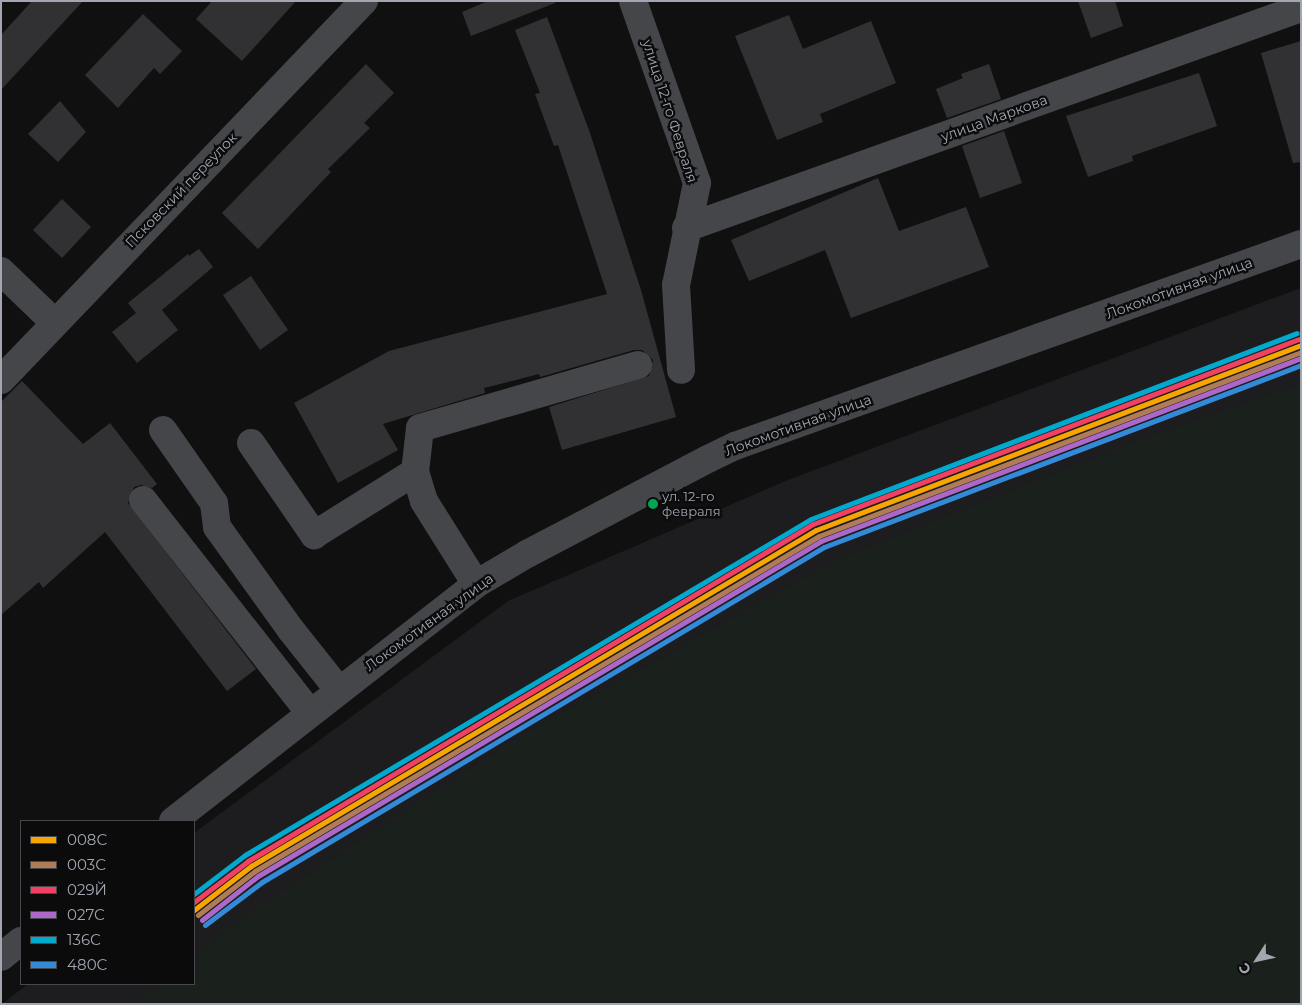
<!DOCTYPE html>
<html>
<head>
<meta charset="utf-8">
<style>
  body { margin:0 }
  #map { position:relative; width:1302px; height:1005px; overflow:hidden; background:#101011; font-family:Montserrat,sans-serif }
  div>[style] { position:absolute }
  .built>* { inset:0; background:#1d1d1f }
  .green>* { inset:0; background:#1a201b }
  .building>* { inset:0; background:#313133 }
  .minor>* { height:28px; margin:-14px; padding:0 14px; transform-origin:14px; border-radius:14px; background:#454649 }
  .rail-1>* { height:5px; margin:-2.5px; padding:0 2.5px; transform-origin:2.5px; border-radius:2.5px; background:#f7a600 }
  .rail-2>* { height:5px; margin:-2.5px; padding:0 2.5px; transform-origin:2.5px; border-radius:2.5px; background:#b07c57 }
  .rail-3>* { height:5px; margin:-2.5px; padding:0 2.5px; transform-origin:2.5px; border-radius:2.5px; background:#f24062 }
  .rail-4>* { height:5px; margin:-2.5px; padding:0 2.5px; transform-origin:2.5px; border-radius:2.5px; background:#ac68c9 }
  .rail-5>* { height:5px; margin:-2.5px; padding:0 2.5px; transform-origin:2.5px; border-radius:2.5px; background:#00a9ce }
  .rail-6>* { height:5px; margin:-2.5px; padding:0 2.5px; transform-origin:2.5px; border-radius:2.5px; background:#338bd7 }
  .dots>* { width:14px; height:14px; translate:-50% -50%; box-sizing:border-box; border:2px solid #0b0b0c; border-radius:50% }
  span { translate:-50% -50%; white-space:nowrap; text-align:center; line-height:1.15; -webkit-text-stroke:4.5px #0b0b0c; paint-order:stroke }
  .bus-label { font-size:13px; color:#a2a6b1 }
  .left { translate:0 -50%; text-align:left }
  .street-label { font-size:14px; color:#a2a6b1 }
  .frame { position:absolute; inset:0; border:2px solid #a2a6b1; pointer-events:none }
  .legend { position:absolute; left:20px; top:820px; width:175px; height:165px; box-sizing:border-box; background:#0b0b0c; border:1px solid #47494e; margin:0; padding:6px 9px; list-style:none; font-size:15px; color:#a2a6b1 }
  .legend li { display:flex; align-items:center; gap:10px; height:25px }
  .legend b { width:25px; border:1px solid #47494e }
  .north { position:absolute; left:1232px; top:935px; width:50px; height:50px; -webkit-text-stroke:4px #0b0b0c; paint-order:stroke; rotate:235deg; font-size:14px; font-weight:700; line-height:20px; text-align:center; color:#a2a6b1 }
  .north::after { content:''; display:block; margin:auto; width:18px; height:22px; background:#a2a6b1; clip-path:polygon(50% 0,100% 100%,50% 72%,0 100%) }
</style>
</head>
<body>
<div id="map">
  <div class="built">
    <div style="clip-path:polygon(1301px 288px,1301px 498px,286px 1004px,2px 1004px,28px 984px,194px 984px,194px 833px,508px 601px,788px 480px)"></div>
  </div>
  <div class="green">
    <div style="clip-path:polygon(1301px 384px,1301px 1004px,134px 1004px,159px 984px,194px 984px,194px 957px,252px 911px,518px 738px,837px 560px,1140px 440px)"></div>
  </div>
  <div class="building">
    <div style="clip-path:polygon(32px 1px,83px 1px,1px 90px,1px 35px)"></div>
    <div style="clip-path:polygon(212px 1px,296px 1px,242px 61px,196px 19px)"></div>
    <div style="clip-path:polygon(488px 1px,555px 1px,555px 3px,471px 36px,462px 12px)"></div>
    <div style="clip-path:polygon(1078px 1px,1115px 1px,1123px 26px,1091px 38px)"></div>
    <div style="clip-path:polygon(143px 14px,182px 51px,160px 74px,154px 68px,118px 108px,85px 75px)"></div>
    <div style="clip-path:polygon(789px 15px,803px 49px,871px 21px,896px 83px,820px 114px,823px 122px,777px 140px,735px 36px)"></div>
    <div style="clip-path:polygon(547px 17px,590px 133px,641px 290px,676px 417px,562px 450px,549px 407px,649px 376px,653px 360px,642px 350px,634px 350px,540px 377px,539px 374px,484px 388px,485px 393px,383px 424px,398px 450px,338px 483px,294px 403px,389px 351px,607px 294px,558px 145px,554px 146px,535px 94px,540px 93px,515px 30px)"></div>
    <div style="clip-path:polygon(1301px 41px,1301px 162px,1293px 163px,1261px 53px)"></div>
    <div style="clip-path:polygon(366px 64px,394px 93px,364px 123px,370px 128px,328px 169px,331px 172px,258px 249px,222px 213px)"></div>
    <div style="clip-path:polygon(989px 64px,1001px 99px,947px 118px,936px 89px,963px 78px,961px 74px)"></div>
    <div style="clip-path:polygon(1199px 73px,1217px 126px,1132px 156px,1133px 161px,1088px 177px,1066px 116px)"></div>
    <div style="clip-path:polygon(60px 101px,86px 132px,58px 162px,28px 134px)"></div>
    <div style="clip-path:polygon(1004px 131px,1022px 183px,980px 198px,962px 146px)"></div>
    <div style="clip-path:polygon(878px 178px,899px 231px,966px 207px,989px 267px,851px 318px,825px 250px,749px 281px,731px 240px)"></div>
    <div style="clip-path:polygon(62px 199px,91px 227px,62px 258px,33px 230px)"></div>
    <div style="clip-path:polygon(199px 249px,213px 267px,162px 310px,178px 330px,137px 363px,112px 332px,136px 313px,128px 303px,188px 254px,189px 256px)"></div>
    <div style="clip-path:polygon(251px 276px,288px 330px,260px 350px,223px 295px)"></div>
    <div style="clip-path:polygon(22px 381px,83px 444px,110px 423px,157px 484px,152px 488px,141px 485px,134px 487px,128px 503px,256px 669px,227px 691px,105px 532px,43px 588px,39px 582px,1px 615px,1px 402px)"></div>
  </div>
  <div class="minor">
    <div style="left:633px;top:1px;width:193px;rotate:70.6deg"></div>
    <div style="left:697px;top:183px;width:104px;rotate:101.6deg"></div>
    <div style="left:676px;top:285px;width:85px;rotate:86.6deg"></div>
    <div style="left:686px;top:228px;width:653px;rotate:-19.68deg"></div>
    <div style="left:1px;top:271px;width:74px;rotate:43.9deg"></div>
    <div style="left:1px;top:380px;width:525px;rotate:-46.24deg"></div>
    <div style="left:163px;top:430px;width:89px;rotate:55.1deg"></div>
    <div style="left:214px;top:503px;width:24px;rotate:83deg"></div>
    <div style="left:217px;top:527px;width:127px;rotate:54.3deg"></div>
    <div style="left:291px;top:630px;width:75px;rotate:51.5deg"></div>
    <div style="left:251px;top:443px;width:112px;rotate:55.6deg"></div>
    <div style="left:314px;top:535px;width:119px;rotate:-32deg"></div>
    <div style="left:143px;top:500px;width:271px;rotate:51.9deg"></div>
    <div style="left:476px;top:584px;width:98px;rotate:-122.1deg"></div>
    <div style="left:424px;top:501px;width:30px;rotate:-107deg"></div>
    <div style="left:415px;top:472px;width:44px;rotate:-83.5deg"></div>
    <div style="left:420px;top:428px;width:227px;rotate:-16.1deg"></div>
    <div style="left:173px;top:821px;width:385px;rotate:-38deg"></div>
    <div style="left:476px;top:584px;width:59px;rotate:-30.5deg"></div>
    <div style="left:527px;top:554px;width:204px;rotate:-27.7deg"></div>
    <div style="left:708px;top:459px;width:30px;rotate:-26deg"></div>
    <div style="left:735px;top:446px;width:601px;rotate:-19.64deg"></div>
    <div style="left:1px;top:957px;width:26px;rotate:-39deg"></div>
  </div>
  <div class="rail-1">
    <div style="left:194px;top:910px;width:72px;rotate:-37.7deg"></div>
    <div style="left:251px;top:866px;width:657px;rotate:-30.74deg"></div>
    <div style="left:816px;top:530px;width:519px;rotate:-20.88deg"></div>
  </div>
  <div class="rail-2">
    <div style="left:198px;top:915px;width:72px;rotate:-37.7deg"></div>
    <div style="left:255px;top:871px;width:656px;rotate:-30.71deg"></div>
    <div style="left:819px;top:536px;width:516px;rotate:-20.89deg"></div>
  </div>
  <div class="rail-3">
    <div style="left:194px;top:902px;width:68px;rotate:-37.2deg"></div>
    <div style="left:248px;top:861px;width:658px;rotate:-30.81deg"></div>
    <div style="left:813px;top:524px;width:520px;rotate:-20.84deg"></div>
  </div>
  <div class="rail-4">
    <div style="left:202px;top:920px;width:71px;rotate:-38.2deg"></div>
    <div style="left:258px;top:876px;width:655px;rotate:-30.75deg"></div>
    <div style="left:821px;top:541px;width:514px;rotate:-20.87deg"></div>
  </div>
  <div class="rail-5">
    <div style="left:194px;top:894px;width:64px;rotate:-37.4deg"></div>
    <div style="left:245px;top:855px;width:658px;rotate:-30.7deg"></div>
    <div style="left:811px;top:519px;width:520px;rotate:-20.94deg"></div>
  </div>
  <div class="rail-6">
    <div style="left:205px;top:925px;width:71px;rotate:-37deg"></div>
    <div style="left:262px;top:882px;width:654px;rotate:-30.8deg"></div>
    <div style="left:824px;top:547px;width:511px;rotate:-20.88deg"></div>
  </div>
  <div class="dots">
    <div style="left:653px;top:504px;background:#00a651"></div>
  </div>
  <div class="bus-label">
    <span class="left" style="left:662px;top:504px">ул. 12-го<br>февраля</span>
  </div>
  <div class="street-label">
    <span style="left:670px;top:111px;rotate:72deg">улица 12-го Февраля</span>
    <span style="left:994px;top:118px;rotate:-20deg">улица Маркова</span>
    <span style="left:181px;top:190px;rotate:-46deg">Псковский переулок</span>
    <span style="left:1179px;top:288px;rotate:-20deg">Локомотивная улица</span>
    <span style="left:798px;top:425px;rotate:-20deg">Локомотивная улица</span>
    <span style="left:429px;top:622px;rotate:-36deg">Локомотивная улица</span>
  </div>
  <div class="frame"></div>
  <ul class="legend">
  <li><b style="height:6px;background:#f7a600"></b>008С</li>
  <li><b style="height:6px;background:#b07c57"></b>003С</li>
  <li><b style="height:6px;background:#f24062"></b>029Й</li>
  <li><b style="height:6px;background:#ac68c9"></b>027С</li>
  <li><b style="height:6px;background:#00a9ce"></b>136С</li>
  <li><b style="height:6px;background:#338bd7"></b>480С</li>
  </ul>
  <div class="north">С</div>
</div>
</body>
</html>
